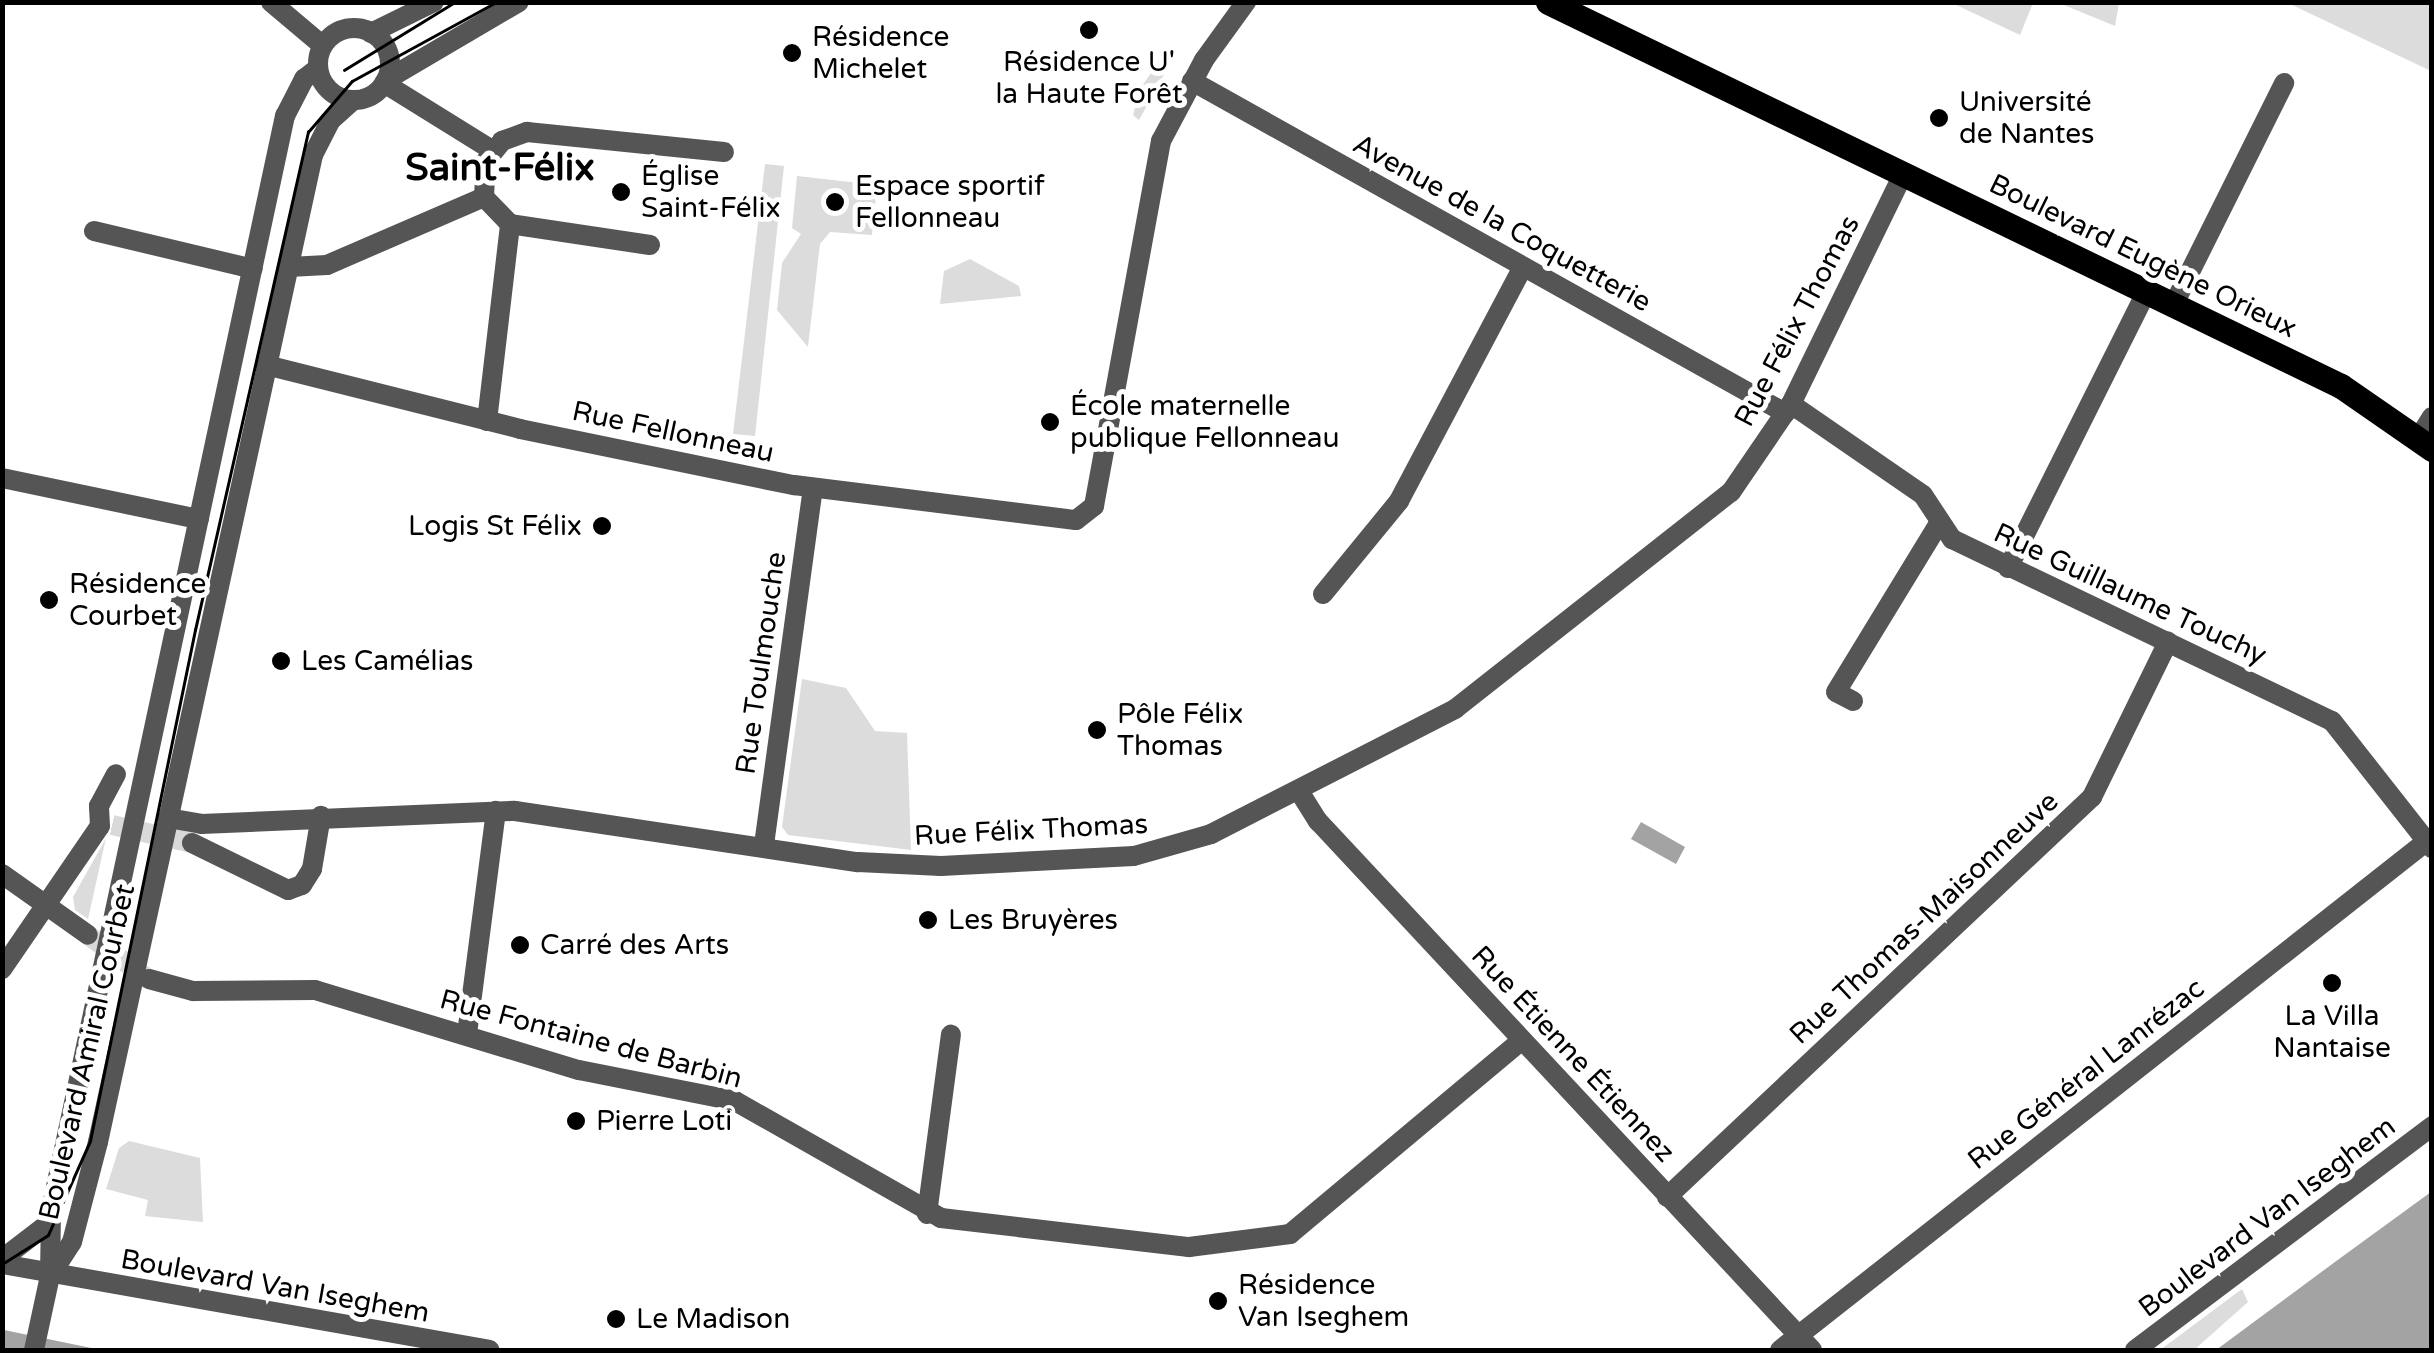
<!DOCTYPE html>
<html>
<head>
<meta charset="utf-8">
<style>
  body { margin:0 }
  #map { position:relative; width:2434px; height:1353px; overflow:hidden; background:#fff; font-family:"Varela Round",sans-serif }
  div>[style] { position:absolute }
  .green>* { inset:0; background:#dcdcdc }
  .water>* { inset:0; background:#a3a3a3 }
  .minor-tunnel>* { height:20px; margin-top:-10px; transform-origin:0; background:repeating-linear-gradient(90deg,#d9d9d9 0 20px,transparent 0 30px) }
  .minor>* { height:20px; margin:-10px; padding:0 10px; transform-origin:10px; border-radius:10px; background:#555 }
  .tertiary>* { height:20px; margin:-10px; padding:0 10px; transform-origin:10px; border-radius:10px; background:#555 }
  .tertiary>.ring { margin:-10px; padding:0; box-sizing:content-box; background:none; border:20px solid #555; border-radius:50% }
  .primary>* { height:25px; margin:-12.5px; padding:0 12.5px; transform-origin:12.5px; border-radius:12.5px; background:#000 }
  .tram>* { height:2.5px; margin:-1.25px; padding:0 1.25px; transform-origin:1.25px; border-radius:1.25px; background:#000 }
  .dots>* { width:28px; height:28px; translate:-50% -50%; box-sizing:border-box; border:5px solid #fff; border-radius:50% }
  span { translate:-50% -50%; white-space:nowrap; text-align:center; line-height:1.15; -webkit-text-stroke:10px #fff; paint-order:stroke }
  .poi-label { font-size:28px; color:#000 }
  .left { translate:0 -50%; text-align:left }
  .right { translate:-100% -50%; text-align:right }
  .street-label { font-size:28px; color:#000 }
  .district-label { font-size:38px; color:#000; font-weight:700 }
  .frame { position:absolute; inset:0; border:5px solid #000; pointer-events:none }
</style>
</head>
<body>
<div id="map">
  <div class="green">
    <div style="clip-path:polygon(1952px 3px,2033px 3px,2020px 35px)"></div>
    <div style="clip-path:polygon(2059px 3px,2119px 3px,2115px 26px)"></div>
    <div style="clip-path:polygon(2288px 3px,2431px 3px,2431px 71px)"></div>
    <div style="clip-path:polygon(1162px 57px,1171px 62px,1139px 120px,1133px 115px,1140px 89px)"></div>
    <div style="clip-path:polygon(765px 164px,784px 166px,755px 436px,733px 434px)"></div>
    <div style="clip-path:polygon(797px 176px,877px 185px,872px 235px,830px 232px,820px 244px,808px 347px,777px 310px,782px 263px,801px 234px,792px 228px)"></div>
    <div style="clip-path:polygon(970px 259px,1019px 286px,1021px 296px,940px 304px,944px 271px)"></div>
    <div style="clip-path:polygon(802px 679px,846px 688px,875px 731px,907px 733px,911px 850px,788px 835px,782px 827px)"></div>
    <div style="clip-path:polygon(106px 838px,88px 919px,75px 910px,73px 897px)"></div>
    <div style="clip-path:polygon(129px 1141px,200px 1158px,203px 1222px,145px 1216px,148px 1200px,106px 1189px,119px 1148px)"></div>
    <div style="clip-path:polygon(2242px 1289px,2248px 1302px,2194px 1350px,2160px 1350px)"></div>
  </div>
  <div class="water">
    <div style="clip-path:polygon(1641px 822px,1685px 847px,1676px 864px,1631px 839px)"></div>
    <div style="clip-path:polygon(2431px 1192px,2431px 1350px,2216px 1350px,2339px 1259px)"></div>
    <div style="clip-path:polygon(4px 1330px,101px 1350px,3px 1350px)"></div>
  </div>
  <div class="minor-tunnel">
    <div style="left:112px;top:825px;width:82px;rotate:12.7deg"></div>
    <div style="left:88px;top:935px;width:73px;rotate:36.1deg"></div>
  </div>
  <div class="minor">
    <div style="left:271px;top:2px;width:68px;rotate:40.2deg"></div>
    <div style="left:1192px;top:81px;width:680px;rotate:29.24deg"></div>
    <div style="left:384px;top:83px;width:127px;rotate:31.8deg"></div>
    <div style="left:94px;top:231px;width:163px;rotate:13.4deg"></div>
    <div style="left:650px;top:245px;width:142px;rotate:-171.5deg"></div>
    <div style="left:510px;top:224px;width:37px;rotate:-134deg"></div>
    <div style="left:484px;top:197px;width:36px;rotate:-87deg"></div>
    <div style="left:486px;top:161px;width:26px;rotate:-51deg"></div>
    <div style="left:502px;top:141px;width:27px;rotate:-20deg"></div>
    <div style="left:527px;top:132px;width:198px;rotate:5.8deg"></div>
    <div style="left:289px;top:267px;width:38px;rotate:-3deg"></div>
    <div style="left:327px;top:265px;width:171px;rotate:-23.4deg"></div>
    <div style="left:2174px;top:304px;width:247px;rotate:-63.5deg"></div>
    <div style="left:266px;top:365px;width:262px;rotate:14.1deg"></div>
    <div style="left:520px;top:429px;width:280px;rotate:11.6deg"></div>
    <div style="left:794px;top:485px;width:284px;rotate:7.1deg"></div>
    <div style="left:1076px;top:520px;width:23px;rotate:-38deg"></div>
    <div style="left:1094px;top:506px;width:371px;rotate:-79.6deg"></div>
    <div style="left:1161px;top:141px;width:92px;rotate:-62deg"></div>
    <div style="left:1204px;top:60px;width:72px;rotate:-54.1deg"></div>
    <div style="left:1791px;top:404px;width:160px;rotate:34.6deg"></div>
    <div style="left:1923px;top:495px;width:53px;rotate:56.6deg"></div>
    <div style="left:1952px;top:539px;width:421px;rotate:25.6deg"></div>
    <div style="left:2332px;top:721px;width:162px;rotate:51.8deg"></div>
    <div style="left:487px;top:421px;width:198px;rotate:-83.3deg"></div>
    <div style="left:2418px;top:439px;width:26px;rotate:-58deg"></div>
    <div style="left:2px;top:478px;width:201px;rotate:11.8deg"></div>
    <div style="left:2008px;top:568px;width:311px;rotate:-63.4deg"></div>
    <div style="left:1323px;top:594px;width:120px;rotate:-50.7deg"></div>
    <div style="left:1399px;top:501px;width:265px;rotate:-62.1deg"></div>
    <div style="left:1853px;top:701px;width:19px;rotate:-152deg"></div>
    <div style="left:1836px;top:692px;width:196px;rotate:-58.6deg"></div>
    <div style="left:1299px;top:791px;width:36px;rotate:58deg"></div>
    <div style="left:1318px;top:821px;width:724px;rotate:46.96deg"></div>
    <div style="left:168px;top:818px;width:34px;rotate:10deg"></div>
    <div style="left:201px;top:824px;width:314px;rotate:-2.4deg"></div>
    <div style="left:515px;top:811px;width:347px;rotate:8.5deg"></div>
    <div style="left:858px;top:862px;width:83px;rotate:2.8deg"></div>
    <div style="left:941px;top:866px;width:193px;rotate:-3deg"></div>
    <div style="left:1134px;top:856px;width:80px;rotate:-15.9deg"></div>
    <div style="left:1211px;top:834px;width:274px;rotate:-27.1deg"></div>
    <div style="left:1455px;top:709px;width:351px;rotate:-38.2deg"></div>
    <div style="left:1731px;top:492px;width:107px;rotate:-55.7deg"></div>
    <div style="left:1791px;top:404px;width:256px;rotate:-64deg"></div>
    <div style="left:192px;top:843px;width:107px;rotate:26.1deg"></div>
    <div style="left:288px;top:890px;width:15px;rotate:-20deg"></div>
    <div style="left:302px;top:885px;width:19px;rotate:-58deg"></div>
    <div style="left:312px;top:869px;width:54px;rotate:-80.4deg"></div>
    <div style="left:764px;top:845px;width:360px;rotate:-82.2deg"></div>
    <div style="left:2px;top:874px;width:105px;rotate:35.3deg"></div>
    <div style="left:2px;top:969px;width:173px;rotate:-55.6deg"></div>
    <div style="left:100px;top:826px;width:20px;rotate:-93deg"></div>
    <div style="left:99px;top:806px;width:36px;rotate:-62deg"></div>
    <div style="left:149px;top:979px;width:46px;rotate:15.3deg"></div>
    <div style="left:193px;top:991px;width:122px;rotate:-0.5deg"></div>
    <div style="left:315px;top:990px;width:276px;rotate:16.9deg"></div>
    <div style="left:579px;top:1070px;width:159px;rotate:11.2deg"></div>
    <div style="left:735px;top:1101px;width:237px;rotate:29.6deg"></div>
    <div style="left:941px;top:1218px;width:250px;rotate:6.7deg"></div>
    <div style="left:1189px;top:1247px;width:102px;rotate:-7.3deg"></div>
    <div style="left:1290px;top:1234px;width:302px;rotate:-39.9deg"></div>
    <div style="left:467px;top:1034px;width:225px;rotate:-82.6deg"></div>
    <div style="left:1667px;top:1197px;width:584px;rotate:-43.26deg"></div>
    <div style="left:2092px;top:797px;width:173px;rotate:-63.9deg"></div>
    <div style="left:927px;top:1214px;width:181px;rotate:-82.4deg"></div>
    <div style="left:2px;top:1259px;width:59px;rotate:-37.5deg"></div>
    <div style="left:2px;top:1264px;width:495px;rotate:10deg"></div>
    <div style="left:1780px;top:1350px;width:823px;rotate:-38.19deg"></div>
    <div style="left:2135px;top:1350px;width:372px;rotate:-37deg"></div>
  </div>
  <div class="tertiary">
    <div class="ring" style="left:318px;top:28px;width:52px;height:52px"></div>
    <div style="left:371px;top:33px;width:70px;rotate:-26.2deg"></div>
    <div style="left:386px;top:80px;width:154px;rotate:-30.4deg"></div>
    <div style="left:50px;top:1276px;width:40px;rotate:-57.1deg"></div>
    <div style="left:72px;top:1242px;width:103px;rotate:-75.4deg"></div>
    <div style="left:98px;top:1142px;width:1010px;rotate:-77.71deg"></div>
    <div style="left:313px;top:155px;width:38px;rotate:-63deg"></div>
    <div style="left:330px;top:121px;width:31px;rotate:-42deg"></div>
    <div style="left:34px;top:1350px;width:76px;rotate:-77.8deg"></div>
    <div style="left:50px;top:1276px;width:66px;rotate:-89.1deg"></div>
    <div style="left:51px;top:1210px;width:1119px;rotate:-77.93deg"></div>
    <div style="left:285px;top:116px;width:42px;rotate:-62.8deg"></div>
    <div style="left:304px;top:79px;width:18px;rotate:-38deg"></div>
  </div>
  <div class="primary">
    <div style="left:1548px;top:2px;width:881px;rotate:25.84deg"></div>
    <div style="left:2341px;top:386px;width:111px;rotate:34.7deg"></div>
  </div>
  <div class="tram">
    <div style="left:344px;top:70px;width:130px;rotate:-31.5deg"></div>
    <div style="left:2px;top:1264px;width:54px;rotate:-32.2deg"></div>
    <div style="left:48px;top:1235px;width:103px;rotate:-65.9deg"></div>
    <div style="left:90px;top:1141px;width:522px;rotate:-78.39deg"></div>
    <div style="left:195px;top:630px;width:511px;rotate:-77.22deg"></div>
    <div style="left:308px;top:132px;width:67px;rotate:-49.2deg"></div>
    <div style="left:352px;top:81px;width:164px;rotate:-28.7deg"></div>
  </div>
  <div class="dots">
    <div style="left:1089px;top:30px;background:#000"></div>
    <div style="left:792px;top:53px;background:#000"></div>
    <div style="left:1939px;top:118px;background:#000"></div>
    <div style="left:621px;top:192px;background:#000"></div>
    <div style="left:835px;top:202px;background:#000"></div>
    <div style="left:1050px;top:422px;background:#000"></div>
    <div style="left:602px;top:526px;background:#000"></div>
    <div style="left:49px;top:600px;background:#000"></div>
    <div style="left:281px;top:661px;background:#000"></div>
    <div style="left:1097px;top:730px;background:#000"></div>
    <div style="left:928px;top:920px;background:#000"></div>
    <div style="left:520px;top:945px;background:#000"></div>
    <div style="left:2332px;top:983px;background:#000"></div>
    <div style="left:576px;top:1121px;background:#000"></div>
    <div style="left:1218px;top:1301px;background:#000"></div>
    <div style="left:616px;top:1319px;background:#000"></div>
  </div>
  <div class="poi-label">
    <span class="left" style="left:812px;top:53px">Résidence<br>Michelet</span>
    <span style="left:1089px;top:78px">Résidence U'<br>la Haute Forêt</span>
    <span class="left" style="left:1959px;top:118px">Université<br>de Nantes</span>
    <span class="left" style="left:641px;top:192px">Église<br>Saint-Félix</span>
    <span class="left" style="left:855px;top:202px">Espace sportif<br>Fellonneau</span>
    <span class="left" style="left:1070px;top:422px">École maternelle<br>publique Fellonneau</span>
    <span class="right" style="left:582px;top:526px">Logis St Félix</span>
    <span class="left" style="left:69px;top:600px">Résidence<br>Courbet</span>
    <span class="left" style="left:301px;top:661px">Les Camélias</span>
    <span class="left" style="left:1117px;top:730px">Pôle Félix<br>Thomas</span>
    <span class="left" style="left:948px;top:920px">Les Bruyères</span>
    <span class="left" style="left:540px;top:945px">Carré des Arts</span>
    <span style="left:2332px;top:1032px">La Villa<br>Nantaise</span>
    <span class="left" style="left:596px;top:1121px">Pierre Loti</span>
    <span class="left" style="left:1238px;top:1301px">Résidence<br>Van Iseghem</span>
    <span class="left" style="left:636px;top:1319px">Le Madison</span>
  </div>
  <div class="street-label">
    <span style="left:1502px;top:223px;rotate:29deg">Avenue de la Coquetterie</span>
    <span style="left:2143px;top:256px;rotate:26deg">Boulevard Eugène Orieux</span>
    <span style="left:1797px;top:321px;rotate:-62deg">Rue Félix Thomas</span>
    <span style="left:673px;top:432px;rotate:12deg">Rue Fellonneau</span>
    <span style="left:2130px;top:594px;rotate:25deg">Rue Guillaume Touchy</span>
    <span style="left:761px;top:663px;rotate:-82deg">Rue Toulmouche</span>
    <span style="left:1031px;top:830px;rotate:-3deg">Rue Félix Thomas</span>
    <span style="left:1924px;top:918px;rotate:-43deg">Rue Thomas-Maisonneuve</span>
    <span style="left:591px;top:1039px;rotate:15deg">Rue Fontaine de Barbin</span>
    <span style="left:87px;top:1052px;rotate:-77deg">Boulevard Amiral Courbet</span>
    <span style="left:1573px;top:1054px;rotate:47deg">Rue Étienne Étiennez</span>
    <span style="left:2086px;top:1074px;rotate:-38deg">Rue Général Lanrézac</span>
    <span style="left:2267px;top:1217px;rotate:-37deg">Boulevard Van Iseghem</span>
    <span style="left:275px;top:1286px;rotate:10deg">Boulevard Van Iseghem</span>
  </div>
  <div class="district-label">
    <span style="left:500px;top:169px">Saint-Félix</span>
  </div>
  <div class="frame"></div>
</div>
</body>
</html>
